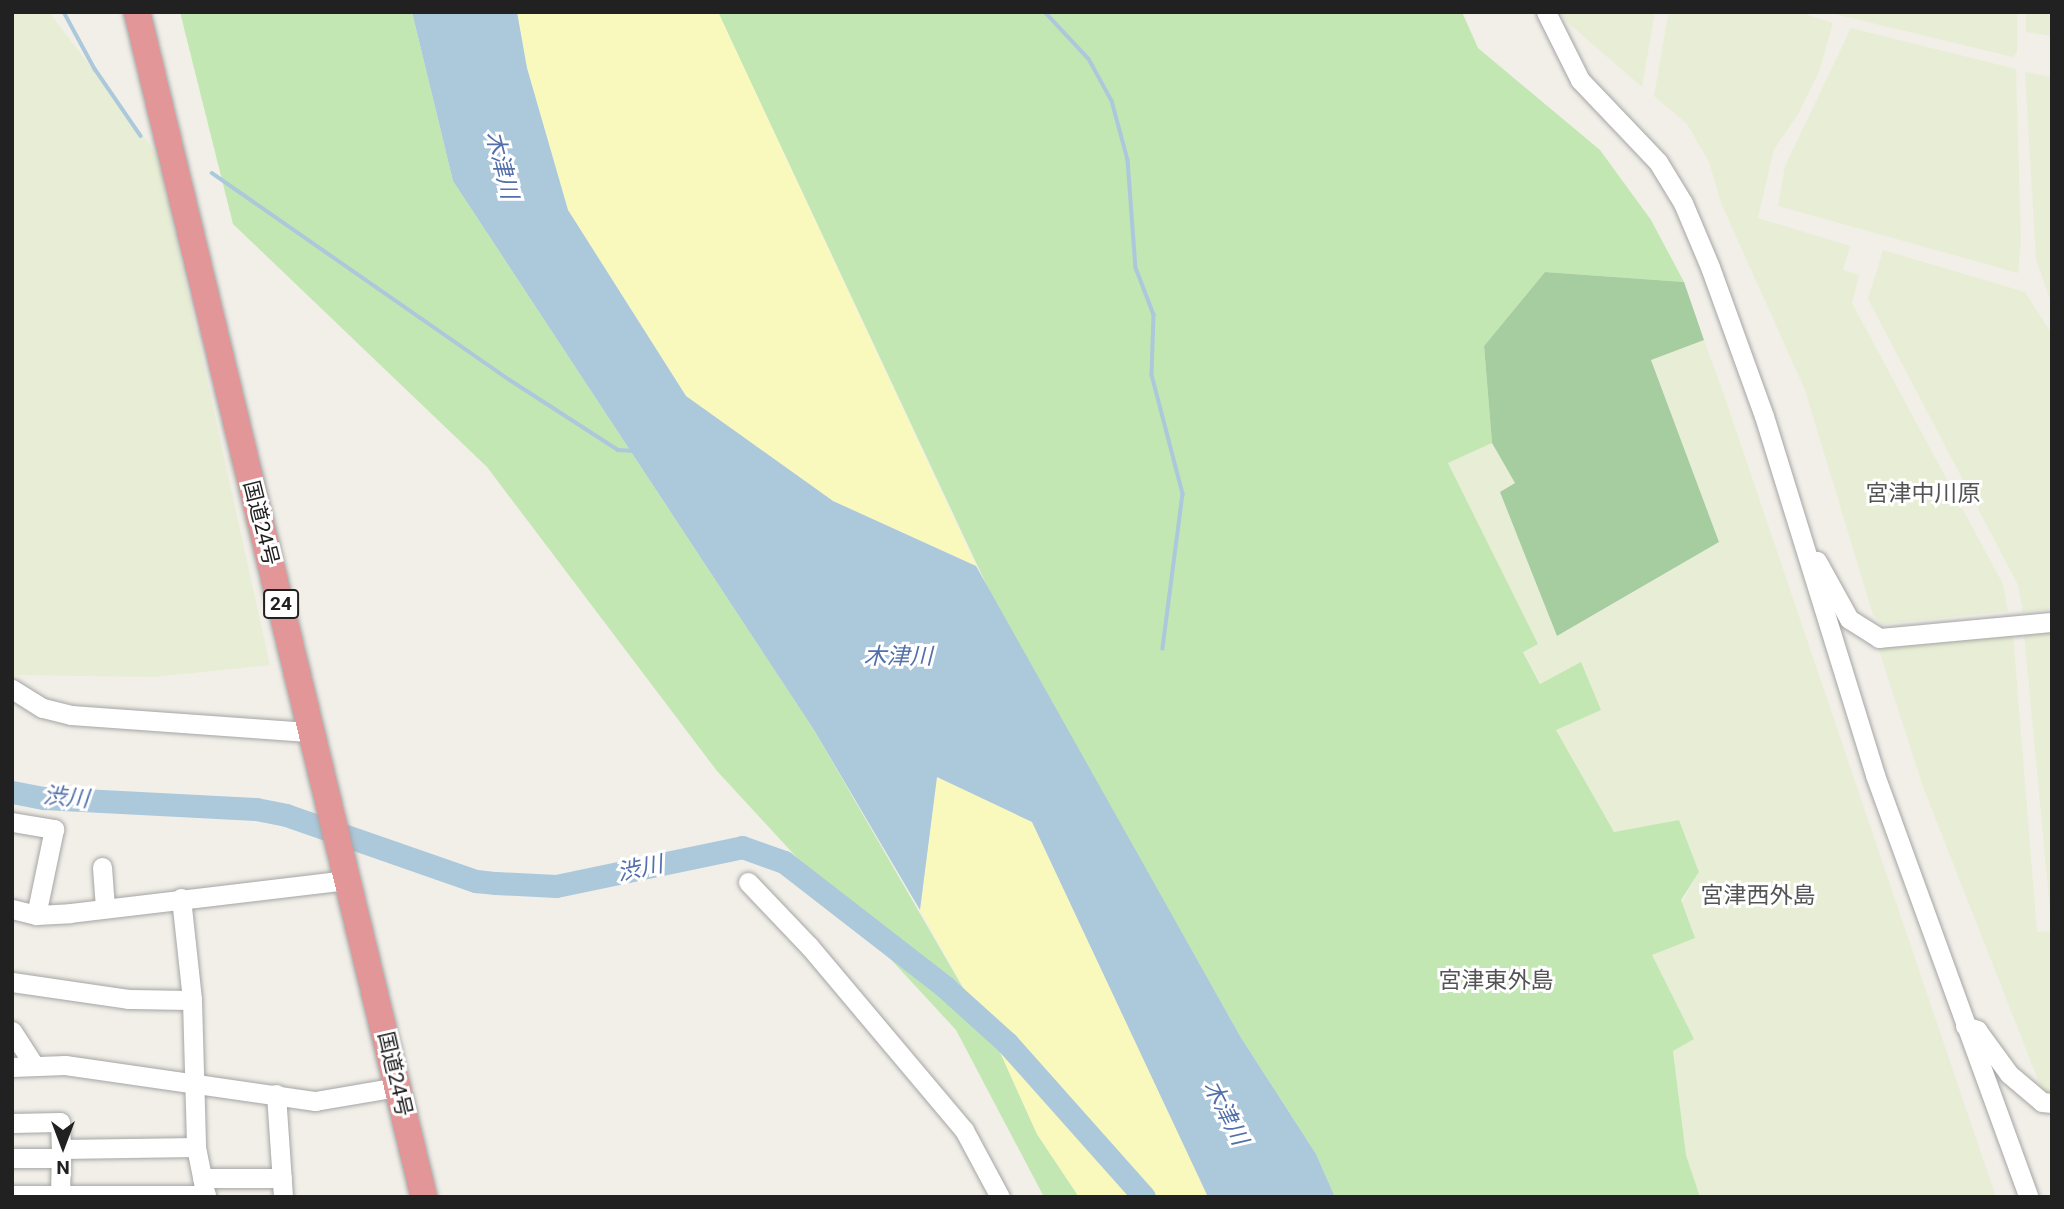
<!DOCTYPE html>
<html>
<head>
<meta charset="utf-8">
<style>
  body { margin:0 }
  #map { position:relative; width:2064px; height:1209px; overflow:hidden; background:#f1efe8; font-family:Roboto,"Noto Sans JP",sans-serif }
  div>[style] { position:absolute }
  .farmland>* { inset:0; background:#e8eed5 }
  .grass>* { inset:0; background:#c3e7b3 }
  .forest>* { inset:0; background:#a5cda0 }
  .sand>* { inset:0; background:#faf9bd }
  .water>* { inset:0; background:#acc8db }
  .stream>* { height:3.5px; margin:-1.75px; padding:0 1.75px; transform-origin:1.75px; border-radius:1.75px; background:#acc8db }
  .river>* { height:23px; margin:-11.5px; padding:0 11.5px; transform-origin:11.5px; border-radius:11.5px; background:#acc8db }
  .roads { filter:drop-shadow(0 0 2px #a5a5a5) drop-shadow(0 0 2px #a5a5a5) }
  .minor>* { height:19px; margin:-9.5px; padding:0 9.5px; transform-origin:9.5px; border-radius:9.5px; background:#fff }
  .highway>* { height:26px; margin:-13px; padding:0 13px; transform-origin:13px; border-radius:13px; background:#e29697 }
  span { translate:-50% -50%; white-space:nowrap; text-align:center; line-height:1.15; -webkit-text-stroke:6px #fff; paint-order:stroke }
  .shield-label span { padding:2px 5px; background:#fff; border:2px solid; border-radius:5px; -webkit-text-stroke-width:0 }
  .shield-label { font-size:19px; color:#212121; font-weight:700 }
  .street-label { font-size:21px; color:#212121 }
  .water-label { font-size:23px; color:#5370ab; font-style:italic }
  .neighbourhood-label { font-size:23px; color:#545454 }
  .frame { position:absolute; inset:0; border:14px solid #212121; pointer-events:none }
  .north { position:absolute; left:28px; top:1111px; width:70px; height:70px; -webkit-text-stroke:5px #fff; paint-order:stroke; rotate:180deg; font-size:19px; font-weight:700; line-height:28px; text-align:center; color:#212121 }
  .north::after { content:''; display:block; margin:auto; width:24px; height:32px; background:#212121; clip-path:polygon(50% 0,100% 100%,50% 72%,0 100%) }
</style>
</head>
<body>
<div id="map">
  <div class="farmland">
    <div style="clip-path:polygon(12px 12px,49px 12px,157px 154px,270px 665px,155px 677px,12px 675px)"></div>
    <div style="clip-path:polygon(1560px 12px,1655px 12px,1642px 87px,1568px 23px)"></div>
    <div style="clip-path:polygon(1679px 12px,1799px 12px,1833px 23px,1819px 72px,1797px 116px,1774px 149px,1758px 218px,1850px 246px,1843px 270px,1859px 275px,1852px 303px,2003px 584px,2008px 611px,1882px 624px,1873px 615px,1805px 390px,1721px 203px,1709px 162px,1687px 124px,1654px 96px,1668px 15px)"></div>
    <div style="clip-path:polygon(1826px 12px,2017px 12px,2017px 53px,2013px 57px)"></div>
    <div style="clip-path:polygon(2026px 12px,2052px 12px,2052px 36px,2026px 32px)"></div>
    <div style="clip-path:polygon(1851px 28px,2016px 69px,2021px 242px,2018px 273px,1778px 206px,1785px 166px)"></div>
    <div style="clip-path:polygon(2025px 72px,2052px 77px,2052px 305px,2036px 259px)"></div>
    <div style="clip-path:polygon(1883px 250px,2025px 292px,2052px 334px,2052px 609px,2023px 612px,2018px 585px,1868px 299px)"></div>
    <div style="clip-path:polygon(1704px 340px,1722px 389px,1996px 1197px,1700px 1197px,1686px 1155px,1673px 1050px,1694px 1039px,1652px 955px,1699px 872px,1679px 820px,1614px 833px,1556px 730px,1581px 663px,1541px 684px,1523px 651px,1538px 644px,1448px 463px,1492px 443px,1515px 483px,1501px 492px,1558px 636px,1719px 542px,1651px 360px)"></div>
    <div style="clip-path:polygon(2052px 630px,2052px 921px,2051px 921px,2024px 633px)"></div>
    <div style="clip-path:polygon(2013px 634px,2037px 932px,2052px 931px,2052px 1098px,2042px 1090px,1923px 787px,1877px 644px)"></div>
  </div>
  <div class="grass">
    <div style="clip-path:polygon(180px 12px,412px 12px,453px 181px,814px 730px,1000px 1052px,1037px 1134px,1079px 1197px,1044px 1197px,956px 1030px,717px 771px,487px 467px,233px 224px)"></div>
    <div style="clip-path:polygon(718px 12px,1462px 12px,1478px 48px,1600px 150px,1651px 220px,1684px 282px,1545px 272px,1484px 346px,1492px 443px,1448px 463px,1538px 644px,1523px 652px,1540px 684px,1581px 662px,1601px 710px,1556px 730px,1614px 832px,1679px 820px,1699px 872px,1681px 900px,1695px 938px,1652px 955px,1694px 1039px,1673px 1051px,1686px 1155px,1700px 1197px,1335px 1197px,1316px 1154px,1240px 1036px,995px 603px)"></div>
  </div>
  <div class="forest">
    <div style="clip-path:polygon(1545px 272px,1684px 282px,1704px 340px,1651px 360px,1719px 542px,1557px 636px,1500px 492px,1515px 483px,1492px 443px,1484px 346px)"></div>
  </div>
  <div class="sand">
    <div style="clip-path:polygon(517px 12px,718px 12px,976px 566px,833px 501px,686px 396px,568px 210px,527px 68px)"></div>
    <div style="clip-path:polygon(937px 777px,1032px 822px,1208px 1197px,1079px 1197px,1037px 1134px,1000px 1052px,920px 910px)"></div>
  </div>
  <div class="water">
    <div style="clip-path:polygon(412px 12px,517px 12px,527px 68px,568px 210px,686px 396px,833px 501px,976px 566px,1240px 1036px,1316px 1154px,1335px 1197px,1208px 1197px,1032px 822px,937px 777px,920px 910px,814px 730px,453px 181px)"></div>
  </div>
  <div class="stream">
    <div style="left:64px;top:12px;width:65px;rotate:61.5deg"></div>
    <div style="left:95px;top:69px;width:81px;rotate:55.5deg"></div>
    <div style="left:1045px;top:12px;width:64px;rotate:46.9deg"></div>
    <div style="left:1089px;top:59px;width:48px;rotate:61.3deg"></div>
    <div style="left:1112px;top:101px;width:61px;rotate:74.8deg"></div>
    <div style="left:1128px;top:160px;width:108px;rotate:85.8deg"></div>
    <div style="left:1136px;top:268px;width:50px;rotate:69deg"></div>
    <div style="left:1154px;top:315px;width:60px;rotate:91.9deg"></div>
    <div style="left:1152px;top:375px;width:123px;rotate:75.4deg"></div>
    <div style="left:1183px;top:494px;width:156px;rotate:97.4deg"></div>
    <div style="left:212px;top:173px;width:363px;rotate:34.8deg"></div>
    <div style="left:510px;top:380px;width:129px;rotate:32.9deg"></div>
    <div style="left:618px;top:450px;width:17px;rotate:3deg"></div>
  </div>
  <div class="river">
    <div style="left:12px;top:792px;width:33px;rotate:11deg"></div>
    <div style="left:44px;top:798px;width:212px;rotate:3deg"></div>
    <div style="left:256px;top:809px;width:31px;rotate:11deg"></div>
    <div style="left:286px;top:815px;width:201px;rotate:19.2deg"></div>
    <div style="left:476px;top:881px;width:20px;rotate:6deg"></div>
    <div style="left:496px;top:883px;width:60px;rotate:2.9deg"></div>
    <div style="left:556px;top:886px;width:190px;rotate:-11.8deg"></div>
    <div style="left:742px;top:847px;width:45px;rotate:19.7deg"></div>
    <div style="left:784px;top:862px;width:204px;rotate:37.8deg"></div>
    <div style="left:945px;top:987px;width:84px;rotate:42.1deg"></div>
    <div style="left:1007px;top:1043px;width:206px;rotate:48.3deg"></div>
  </div>
  <div class="roads">
    <div class="minor">
      <div style="left:1546px;top:12px;width:76px;rotate:63.4deg"></div>
      <div style="left:1580px;top:80px;width:113px;rotate:46.4deg"></div>
      <div style="left:1658px;top:162px;width:48px;rotate:58.6deg"></div>
      <div style="left:1683px;top:203px;width:69px;rotate:67.1deg"></div>
      <div style="left:1710px;top:267px;width:158px;rotate:70.1deg"></div>
      <div style="left:1764px;top:416px;width:376px;rotate:72.8deg"></div>
      <div style="left:1875px;top:775px;width:449px;rotate:70deg"></div>
      <div style="left:1817px;top:561px;width:66px;rotate:61.1deg"></div>
      <div style="left:1849px;top:619px;width:36px;rotate:32deg"></div>
      <div style="left:1879px;top:638px;width:174px;rotate:-5.3deg"></div>
      <div style="left:12px;top:689px;width:36px;rotate:32deg"></div>
      <div style="left:43px;top:708px;width:29px;rotate:14deg"></div>
      <div style="left:71px;top:715px;width:241px;rotate:4.1deg"></div>
      <div style="left:12px;top:822px;width:43px;rotate:9.5deg"></div>
      <div style="left:54px;top:829px;width:88px;rotate:101.8deg"></div>
      <div style="left:102px;top:867px;width:41px;rotate:85.8deg"></div>
      <div style="left:748px;top:882px;width:88px;rotate:46.4deg"></div>
      <div style="left:809px;top:946px;width:241px;rotate:49.9deg"></div>
      <div style="left:964px;top:1130px;width:76px;rotate:61.8deg"></div>
      <div style="left:181px;top:898px;width:103px;rotate:83.8deg"></div>
      <div style="left:192px;top:1000px;width:147px;rotate:88.4deg"></div>
      <div style="left:196px;top:1147px;width:51px;rotate:78.7deg"></div>
      <div style="left:12px;top:909px;width:25px;rotate:14deg"></div>
      <div style="left:36px;top:915px;width:34px;rotate:-3deg"></div>
      <div style="left:70px;top:913px;width:280px;rotate:-6.8deg"></div>
      <div style="left:12px;top:982px;width:117px;rotate:8.3deg"></div>
      <div style="left:128px;top:999px;width:64px;rotate:0.9deg"></div>
      <div style="left:1965px;top:1026px;width:13px;rotate:18deg"></div>
      <div style="left:1977px;top:1030px;width:54px;rotate:54deg"></div>
      <div style="left:2009px;top:1074px;width:43px;rotate:40.3deg"></div>
      <div style="left:2042px;top:1102px;width:10px;rotate:6deg"></div>
      <div style="left:12px;top:1031px;width:40px;rotate:57.1deg"></div>
      <div style="left:12px;top:1067px;width:53px;rotate:-2.2deg"></div>
      <div style="left:65px;top:1065px;width:253px;rotate:8.2deg"></div>
      <div style="left:315px;top:1101px;width:84px;rotate:-9.6deg"></div>
      <div style="left:276px;top:1094px;width:103px;rotate:86.1deg"></div>
      <div style="left:12px;top:1123px;width:48px;rotate:-1.2deg"></div>
      <div style="left:60px;top:1122px;width:27px;rotate:88deg"></div>
      <div style="left:61px;top:1149px;width:46px;rotate:91.2deg"></div>
      <div style="left:60px;top:1195px;width:48px;rotate:180deg"></div>
      <div style="left:61px;top:1149px;width:135px;rotate:-0.8deg"></div>
      <div style="left:12px;top:1158px;width:48px"></div>
      <div style="left:202px;top:1178px;width:80px"></div>
      <div style="left:60px;top:1195px;width:146px"></div>
    </div>
    <div class="highway">
      <div style="left:137px;top:12px;width:1219px;rotate:76.39deg"></div>
    </div>
  </div>
  <div class="shield-label">
    <span style="left:281px;top:604px">24</span>
  </div>
  <div class="street-label">
    <span style="left:261px;top:523px;rotate:76deg">国道24号</span>
    <span style="left:395px;top:1074px;rotate:77deg">国道24号</span>
  </div>
  <div class="water-label">
    <span style="left:501px;top:165px;rotate:76deg">木津川</span>
    <span style="left:898px;top:657px">木津川</span>
    <span style="left:66px;top:798px;rotate:5deg">渋川</span>
    <span style="left:640px;top:869px;rotate:-12deg">渋川</span>
    <span style="left:1225px;top:1113px;rotate:63deg">木津川</span>
  </div>
  <div class="neighbourhood-label">
    <span style="left:1923px;top:494px">宮津中川原</span>
    <span style="left:1758px;top:896px">宮津西外島</span>
    <span style="left:1496px;top:981px">宮津東外島</span>
  </div>
  <div class="frame"></div>
  <div class="north">N</div>
</div>
</body>
</html>
